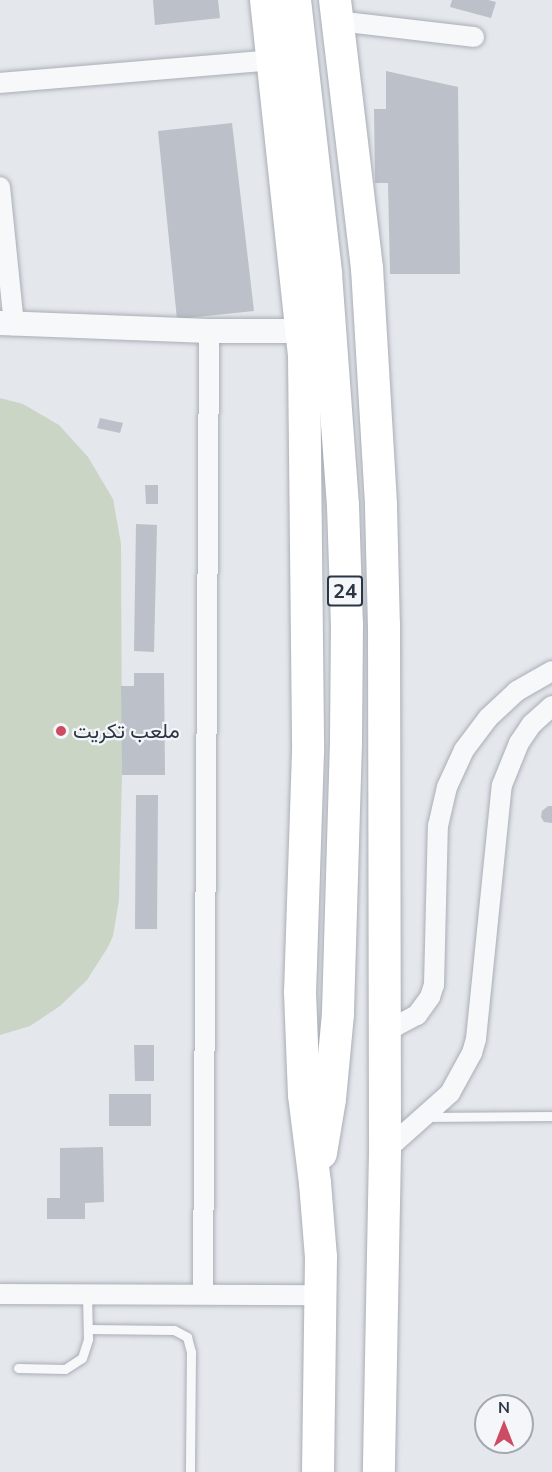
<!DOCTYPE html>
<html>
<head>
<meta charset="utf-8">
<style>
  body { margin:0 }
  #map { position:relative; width:552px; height:1472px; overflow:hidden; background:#e4e7ec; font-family:"Nunito Sans",Vazirmatn,sans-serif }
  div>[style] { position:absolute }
  .green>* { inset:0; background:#cad5c5 }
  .building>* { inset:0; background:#bbc0c9 }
  .roads { filter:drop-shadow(0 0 2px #a9aeb6) drop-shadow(0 0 2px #a9aeb6) }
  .service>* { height:9px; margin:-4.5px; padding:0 4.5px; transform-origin:4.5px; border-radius:4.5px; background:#f7f8fa }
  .minor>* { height:20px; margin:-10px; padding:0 10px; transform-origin:10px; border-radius:10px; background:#f7f8fa }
  .tertiary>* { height:24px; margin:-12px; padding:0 12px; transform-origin:12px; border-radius:12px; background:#f7f8fa }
  .primary>* { height:32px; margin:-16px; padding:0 16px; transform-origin:16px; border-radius:16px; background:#fff }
  .dots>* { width:16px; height:16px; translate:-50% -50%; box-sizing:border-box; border:3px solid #f4f6f9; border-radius:50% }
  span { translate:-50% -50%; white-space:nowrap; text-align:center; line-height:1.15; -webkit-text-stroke:4.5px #f4f6f9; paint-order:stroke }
  .shield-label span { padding:2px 4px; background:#f4f6f9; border:2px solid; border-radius:4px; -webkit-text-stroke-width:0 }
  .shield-label { font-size:20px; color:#2b3544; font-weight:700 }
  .poi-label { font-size:21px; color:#2b3544 }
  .left { translate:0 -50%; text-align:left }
  .north { position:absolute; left:474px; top:1394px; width:60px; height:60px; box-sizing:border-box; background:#f4f6f9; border:2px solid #a4a9b1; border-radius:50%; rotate:0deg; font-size:16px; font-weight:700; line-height:24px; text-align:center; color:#2b3544 }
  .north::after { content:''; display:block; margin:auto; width:21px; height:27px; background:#cd4c63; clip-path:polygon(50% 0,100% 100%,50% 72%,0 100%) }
</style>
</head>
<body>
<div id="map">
  <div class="green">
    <div style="clip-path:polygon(0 398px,23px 404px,59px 425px,88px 457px,113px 499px,121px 544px,122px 775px,119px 900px,113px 936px,108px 947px,87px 980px,60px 1006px,30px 1026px,0 1035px)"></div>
  </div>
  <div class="building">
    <div style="clip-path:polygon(153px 0,218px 0,220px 18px,155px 25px)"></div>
    <div style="clip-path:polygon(452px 0,488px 0,496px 2px,491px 18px,450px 7px)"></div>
    <div style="clip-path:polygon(386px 71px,458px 87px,460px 274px,390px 274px,388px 183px,375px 183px,374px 109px,386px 109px)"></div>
    <div style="clip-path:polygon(232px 123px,254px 311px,177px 319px,158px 131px)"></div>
    <div style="clip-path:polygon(100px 418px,123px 423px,120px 433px,97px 428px)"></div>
    <div style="clip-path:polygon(145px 485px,158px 485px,158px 504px,146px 504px)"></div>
    <div style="clip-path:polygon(136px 524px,157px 525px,154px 652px,134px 651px)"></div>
    <div style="clip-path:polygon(134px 673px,164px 673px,165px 775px,122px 775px,121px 686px,134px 686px)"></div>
    <div style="clip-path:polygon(136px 795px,158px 795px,157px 929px,135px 929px)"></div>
    <div style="clip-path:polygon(548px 806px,552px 806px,552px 823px,544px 822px,541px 817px,542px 811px)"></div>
    <div style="clip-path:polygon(134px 1045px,154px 1045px,154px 1081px,135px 1081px)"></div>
    <div style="clip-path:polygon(109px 1094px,151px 1094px,151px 1126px,109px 1126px)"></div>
    <div style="clip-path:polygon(103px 1147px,104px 1202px,85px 1203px,85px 1219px,47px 1219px,47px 1198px,60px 1198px,60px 1148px)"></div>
  </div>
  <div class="roads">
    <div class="service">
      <div style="left:428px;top:1117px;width:124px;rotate:-0.5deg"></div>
      <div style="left:88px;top:1329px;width:86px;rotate:0.7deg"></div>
      <div style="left:174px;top:1330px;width:15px;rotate:28deg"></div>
      <div style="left:187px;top:1337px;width:16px;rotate:75deg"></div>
      <div style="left:191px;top:1352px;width:120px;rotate:90.5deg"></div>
      <div style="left:18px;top:1368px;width:47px;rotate:1.2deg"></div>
      <div style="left:65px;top:1369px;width:20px;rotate:-33deg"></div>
      <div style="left:82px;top:1358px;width:20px;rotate:-72deg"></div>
      <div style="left:88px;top:1339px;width:45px;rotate:-91.3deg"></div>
    </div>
    <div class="minor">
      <div style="left:338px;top:21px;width:137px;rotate:6.7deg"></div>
      <div style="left:0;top:83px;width:274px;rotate:-4.8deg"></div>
      <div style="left:0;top:187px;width:139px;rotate:84.2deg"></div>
      <div style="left:385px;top:1027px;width:11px;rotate:-5deg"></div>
      <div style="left:396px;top:1026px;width:24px;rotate:-28deg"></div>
      <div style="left:417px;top:1015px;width:22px;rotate:-54deg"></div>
      <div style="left:430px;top:997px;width:13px;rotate:-72deg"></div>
      <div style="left:434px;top:985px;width:159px;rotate:-88.6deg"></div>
      <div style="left:438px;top:826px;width:40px;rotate:-77deg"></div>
      <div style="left:447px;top:787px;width:41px;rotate:-65.3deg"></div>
      <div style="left:464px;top:750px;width:40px;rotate:-53deg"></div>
      <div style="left:488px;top:718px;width:40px;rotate:-43deg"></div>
      <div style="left:517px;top:691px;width:40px;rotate:-29.7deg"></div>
      <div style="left:385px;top:1151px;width:87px;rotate:-41.7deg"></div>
      <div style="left:450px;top:1093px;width:46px;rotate:-61.2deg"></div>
      <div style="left:472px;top:1053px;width:15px;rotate:-74deg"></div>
      <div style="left:476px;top:1039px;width:255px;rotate:-84.2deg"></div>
      <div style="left:502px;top:785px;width:45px;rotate:-68deg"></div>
      <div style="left:519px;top:743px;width:23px;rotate:-56deg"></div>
      <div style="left:532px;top:724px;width:27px;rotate:-42deg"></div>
      <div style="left:203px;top:1293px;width:962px;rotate:-89.64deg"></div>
      <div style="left:0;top:1294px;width:321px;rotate:0.2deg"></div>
    </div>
    <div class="tertiary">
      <div style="left:0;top:323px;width:209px;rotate:2.2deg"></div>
      <div style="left:209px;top:331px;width:93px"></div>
    </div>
    <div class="primary">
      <div style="left:266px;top:0;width:358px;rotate:83.9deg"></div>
      <div style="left:304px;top:356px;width:396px;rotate:89.4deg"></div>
      <div style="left:308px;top:752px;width:240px;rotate:91.9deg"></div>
      <div style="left:300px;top:992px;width:103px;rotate:87.8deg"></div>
      <div style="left:304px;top:1095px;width:89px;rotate:82.9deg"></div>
      <div style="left:315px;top:1183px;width:74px;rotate:85.4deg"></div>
      <div style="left:321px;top:1257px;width:215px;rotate:90.8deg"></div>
      <div style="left:295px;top:0;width:276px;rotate:83.5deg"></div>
      <div style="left:326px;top:274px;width:233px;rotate:85.8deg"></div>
      <div style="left:343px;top:506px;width:118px;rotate:88.1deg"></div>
      <div style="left:347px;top:624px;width:118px;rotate:90.5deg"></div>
      <div style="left:346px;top:742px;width:272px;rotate:91.7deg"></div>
      <div style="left:338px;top:1014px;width:85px;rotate:95.4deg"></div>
      <div style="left:330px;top:1099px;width:55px;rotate:99.5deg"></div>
      <div style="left:335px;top:0;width:270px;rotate:83.2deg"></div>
      <div style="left:367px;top:268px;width:238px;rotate:86.6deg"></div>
      <div style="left:381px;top:506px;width:119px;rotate:88.6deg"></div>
      <div style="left:384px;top:625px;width:526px;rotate:89.89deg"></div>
      <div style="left:385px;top:1151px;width:321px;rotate:91.1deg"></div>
    </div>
  </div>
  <div class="dots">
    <div style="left:61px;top:731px;background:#cd4c63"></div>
  </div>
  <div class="shield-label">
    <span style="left:345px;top:591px">24</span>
  </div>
  <div class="poi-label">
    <span class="left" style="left:73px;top:731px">ملعب تكريت</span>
  </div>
  <div class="north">N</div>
</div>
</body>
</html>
